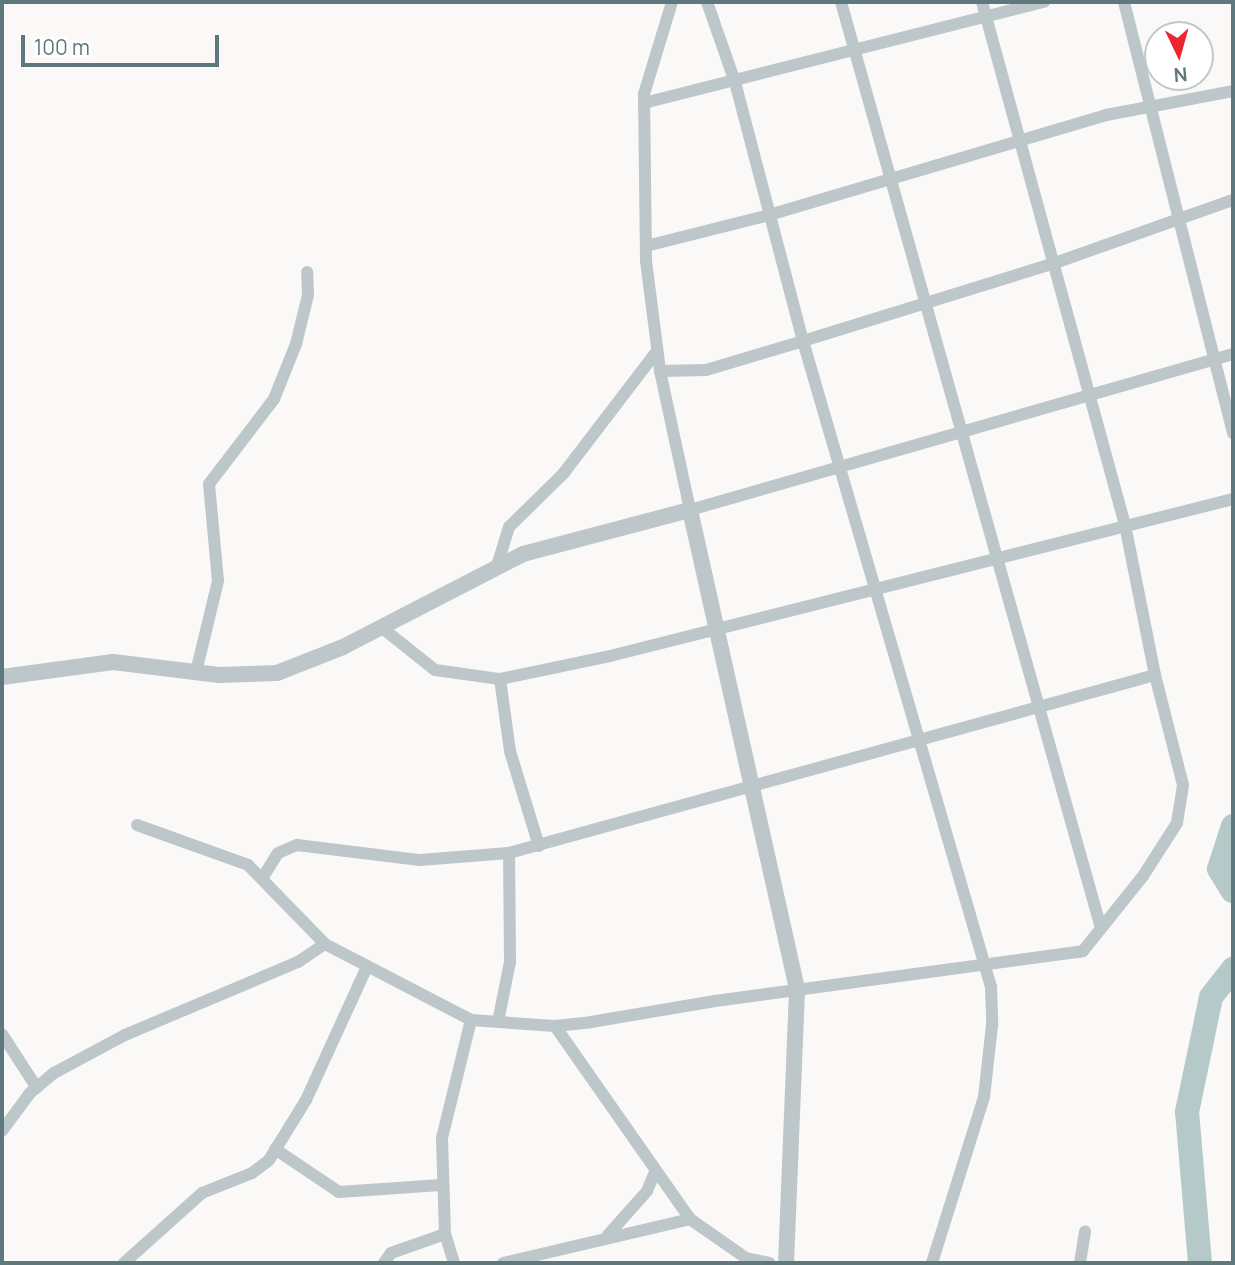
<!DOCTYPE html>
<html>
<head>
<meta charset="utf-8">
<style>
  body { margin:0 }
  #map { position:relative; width:1235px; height:1265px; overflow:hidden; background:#faf9f7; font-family:Manrope,sans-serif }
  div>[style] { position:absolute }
  .river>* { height:24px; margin:-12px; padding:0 12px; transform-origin:12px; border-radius:12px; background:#b6c9c9 }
  .minor>* { height:12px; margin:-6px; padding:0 6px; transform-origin:6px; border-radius:6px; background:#bdc6c8 }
  .tertiary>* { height:16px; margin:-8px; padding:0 8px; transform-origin:8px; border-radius:8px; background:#bdc6c8 }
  span { translate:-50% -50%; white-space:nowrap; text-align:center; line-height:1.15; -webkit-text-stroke:7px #fff; paint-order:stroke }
  .frame { position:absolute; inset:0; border:4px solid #5e787e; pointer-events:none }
  .north { position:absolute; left:1144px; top:21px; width:70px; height:70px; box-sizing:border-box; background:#fff; border:2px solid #bfc9cb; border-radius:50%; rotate:175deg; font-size:19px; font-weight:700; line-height:28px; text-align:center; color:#5e787e }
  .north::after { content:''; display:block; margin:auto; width:24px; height:32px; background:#ec252e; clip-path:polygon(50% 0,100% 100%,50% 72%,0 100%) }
  .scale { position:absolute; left:21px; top:35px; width:198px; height:32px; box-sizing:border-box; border:4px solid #5e787e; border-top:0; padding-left:9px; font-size:21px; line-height:24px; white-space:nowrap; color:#5e787e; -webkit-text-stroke:5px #fff; paint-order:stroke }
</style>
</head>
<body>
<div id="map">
  <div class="river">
    <div style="left:1233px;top:826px;width:45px;rotate:108deg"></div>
    <div style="left:1219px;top:869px;width:26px;rotate:58deg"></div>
    <div style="left:1200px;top:1263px;width:152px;rotate:-94.9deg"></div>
    <div style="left:1187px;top:1112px;width:117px;rotate:-78.2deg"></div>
    <div style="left:1211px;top:997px;width:36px;rotate:-52deg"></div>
  </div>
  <div class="minor">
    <div style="left:672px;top:2px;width:96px;rotate:106.9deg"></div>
    <div style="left:644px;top:94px;width:167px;rotate:89.3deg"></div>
    <div style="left:646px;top:261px;width:111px;rotate:82.7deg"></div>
    <div style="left:660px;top:371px;width:142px;rotate:77.8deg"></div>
    <div style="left:690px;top:510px;width:565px;rotate:-16.03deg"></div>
    <div style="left:707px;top:2px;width:85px;rotate:70.7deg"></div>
    <div style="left:735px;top:82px;width:268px;rotate:75.3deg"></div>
    <div style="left:803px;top:341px;width:673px;rotate:73.77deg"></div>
    <div style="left:991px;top:987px;width:38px;rotate:88deg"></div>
    <div style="left:992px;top:1025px;width:72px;rotate:96.3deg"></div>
    <div style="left:984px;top:1097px;width:174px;rotate:107.4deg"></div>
    <div style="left:841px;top:2px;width:962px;rotate:74.32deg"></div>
    <div style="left:1124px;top:2px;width:445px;rotate:75.8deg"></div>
    <div style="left:644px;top:103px;width:413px;rotate:-14.2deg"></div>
    <div style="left:646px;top:246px;width:127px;rotate:-14.1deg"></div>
    <div style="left:769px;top:215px;width:352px;rotate:-16.5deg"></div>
    <div style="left:1106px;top:115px;width:129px;rotate:-10.7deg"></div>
    <div style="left:660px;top:371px;width:46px;rotate:-1.2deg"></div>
    <div style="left:706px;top:370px;width:101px;rotate:-16.6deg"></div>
    <div style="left:803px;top:341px;width:261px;rotate:-17.2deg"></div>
    <div style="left:1052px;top:264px;width:192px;rotate:-19.5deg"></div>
    <div style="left:497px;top:566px;width:41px;rotate:-72.9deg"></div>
    <div style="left:509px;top:527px;width:76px;rotate:-44.5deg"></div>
    <div style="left:563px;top:474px;width:155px;rotate:-52.6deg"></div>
    <div style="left:381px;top:627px;width:69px;rotate:38.5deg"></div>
    <div style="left:435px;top:670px;width:66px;rotate:7.9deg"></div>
    <div style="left:196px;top:672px;width:94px;rotate:-76.4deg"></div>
    <div style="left:218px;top:581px;width:97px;rotate:-95.3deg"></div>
    <div style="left:209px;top:484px;width:107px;rotate:-52.6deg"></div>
    <div style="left:274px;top:399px;width:59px;rotate:-68.2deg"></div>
    <div style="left:296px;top:344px;width:50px;rotate:-76.2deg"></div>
    <div style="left:308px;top:295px;width:23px;rotate:-92deg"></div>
    <div style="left:137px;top:825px;width:118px;rotate:19.8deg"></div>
    <div style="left:248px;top:865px;width:110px;rotate:45.7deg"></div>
    <div style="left:325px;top:944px;width:165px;rotate:27.5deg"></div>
    <div style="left:471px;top:1020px;width:84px;rotate:4.1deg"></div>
    <div style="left:555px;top:1026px;width:36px;rotate:-6deg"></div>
    <div style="left:591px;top:1022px;width:126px;rotate:-9.6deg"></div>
    <div style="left:715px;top:1001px;width:371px;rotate:-7.7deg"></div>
    <div style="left:1083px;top:951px;width:96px;rotate:-51.3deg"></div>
    <div style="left:1143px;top:876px;width:63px;rotate:-57.3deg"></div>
    <div style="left:1177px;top:823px;width:38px;rotate:-81deg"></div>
    <div style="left:1183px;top:785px;width:114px;rotate:-104.3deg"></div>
    <div style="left:1155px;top:675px;width:153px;rotate:-101.3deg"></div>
    <div style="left:1125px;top:525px;width:542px;rotate:-105.29deg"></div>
    <div style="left:539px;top:846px;width:99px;rotate:-107deg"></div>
    <div style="left:510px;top:751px;width:73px;rotate:-97.9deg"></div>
    <div style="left:500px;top:679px;width:112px;rotate:-11.8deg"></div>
    <div style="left:610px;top:656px;width:642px;rotate:-14.14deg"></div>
    <div style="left:263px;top:877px;width:28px;rotate:-58deg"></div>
    <div style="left:278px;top:853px;width:21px;rotate:-23deg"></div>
    <div style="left:297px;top:845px;width:124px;rotate:7deg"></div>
    <div style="left:420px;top:860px;width:89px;rotate:-4.5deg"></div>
    <div style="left:509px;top:853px;width:670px;rotate:-15.41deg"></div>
    <div style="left:498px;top:1022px;width:61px;rotate:-78.7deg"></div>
    <div style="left:510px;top:962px;width:109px;rotate:-90.5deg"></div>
    <div style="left:555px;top:1026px;width:236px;rotate:55deg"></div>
    <div style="left:690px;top:1219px;width:68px;rotate:34.9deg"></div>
    <div style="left:746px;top:1258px;width:24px;rotate:12deg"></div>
    <div style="left:2px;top:1034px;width:64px;rotate:57.1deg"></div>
    <div style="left:2px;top:1131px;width:47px;rotate:-53.6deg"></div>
    <div style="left:30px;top:1093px;width:31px;rotate:-40deg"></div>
    <div style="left:54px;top:1073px;width:81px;rotate:-28.2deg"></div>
    <div style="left:125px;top:1035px;width:188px;rotate:-22.9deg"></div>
    <div style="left:298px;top:962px;width:32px;rotate:-34deg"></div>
    <div style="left:275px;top:1149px;width:77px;rotate:33.9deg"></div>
    <div style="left:339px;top:1192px;width:102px;rotate:-3.9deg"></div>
    <div style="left:608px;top:1235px;width:59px;rotate:-48.4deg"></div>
    <div style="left:647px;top:1191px;width:21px;rotate:-67deg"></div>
    <div style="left:124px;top:1263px;width:105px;rotate:-41.9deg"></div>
    <div style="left:202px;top:1193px;width:54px;rotate:-21.8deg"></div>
    <div style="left:252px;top:1173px;width:21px;rotate:-37deg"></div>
    <div style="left:269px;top:1160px;width:70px;rotate:-58.3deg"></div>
    <div style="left:306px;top:1100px;width:146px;rotate:-65.4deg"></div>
    <div style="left:384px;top:1263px;width:12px;rotate:-55deg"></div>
    <div style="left:391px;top:1253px;width:57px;rotate:-19.4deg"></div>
    <div style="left:454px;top:1263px;width:30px;rotate:-107deg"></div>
    <div style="left:445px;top:1234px;width:96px;rotate:-91.8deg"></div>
    <div style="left:442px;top:1138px;width:122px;rotate:-76.2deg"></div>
    <div style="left:503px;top:1263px;width:192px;rotate:-13.2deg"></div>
    <div style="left:1080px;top:1263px;width:32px;rotate:-81deg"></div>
  </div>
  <div class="tertiary">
    <div style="left:2px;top:677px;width:112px;rotate:-7.7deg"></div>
    <div style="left:113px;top:662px;width:107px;rotate:7deg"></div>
    <div style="left:219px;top:675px;width:58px;rotate:-2deg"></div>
    <div style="left:277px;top:673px;width:71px;rotate:-21.5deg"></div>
    <div style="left:343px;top:647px;width:203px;rotate:-27.3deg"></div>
    <div style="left:523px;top:554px;width:173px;rotate:-14.8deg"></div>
    <div style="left:690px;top:510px;width:492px;rotate:77.4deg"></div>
    <div style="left:797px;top:990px;width:273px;rotate:92.3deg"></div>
  </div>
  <div class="frame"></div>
  <div class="north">N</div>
  <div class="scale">100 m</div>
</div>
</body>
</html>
